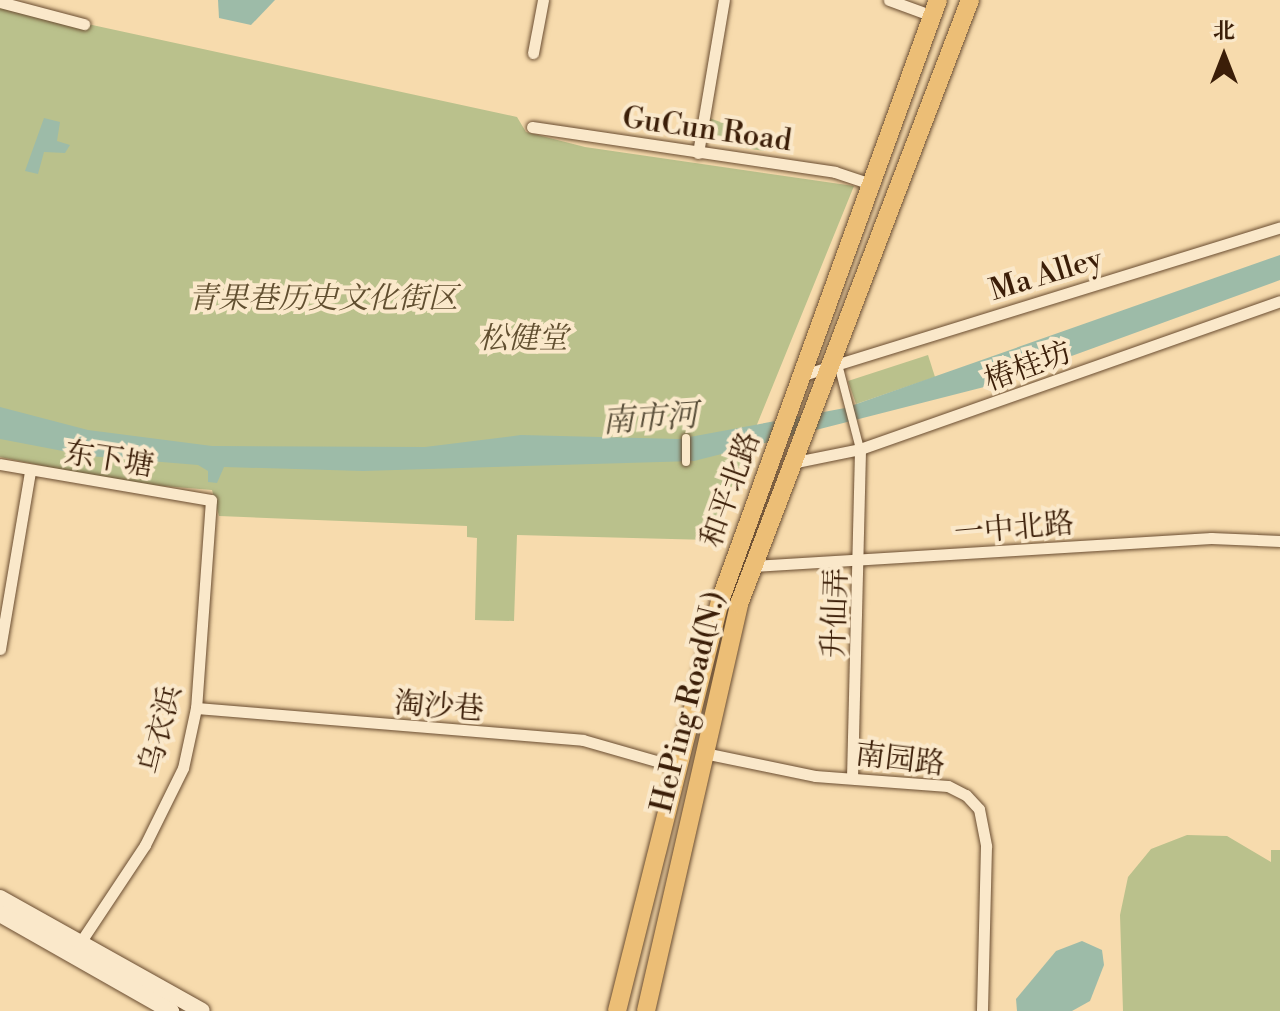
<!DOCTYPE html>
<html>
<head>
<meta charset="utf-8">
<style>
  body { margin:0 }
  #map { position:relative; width:1280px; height:1011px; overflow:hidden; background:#f7dbad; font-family:"Libre Bodoni","Noto Serif SC",serif }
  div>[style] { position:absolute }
  .green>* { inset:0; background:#bac18c }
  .water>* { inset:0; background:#9dbba8 }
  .roads { filter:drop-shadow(0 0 2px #6a4d31) drop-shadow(0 0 2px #6a4d31) }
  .pedestrian>* { height:8px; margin:-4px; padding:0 4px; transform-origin:4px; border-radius:4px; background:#fae8ca }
  .minor>* { height:11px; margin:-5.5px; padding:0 5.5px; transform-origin:5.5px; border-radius:5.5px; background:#fae8ca }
  .secondary>* { height:16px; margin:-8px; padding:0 8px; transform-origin:8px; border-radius:8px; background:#fae8ca }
  .primary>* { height:18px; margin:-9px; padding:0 9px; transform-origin:9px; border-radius:9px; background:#ecbe76 }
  span { translate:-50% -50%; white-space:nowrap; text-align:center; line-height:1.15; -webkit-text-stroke:8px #fae8ca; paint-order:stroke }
  .street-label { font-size:30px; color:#3b1e08 }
  .park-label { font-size:30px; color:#614f30; font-style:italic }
  .water-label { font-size:32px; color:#584d38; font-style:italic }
  .north { position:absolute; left:1184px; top:16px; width:80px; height:80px; -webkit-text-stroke:6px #fae8ca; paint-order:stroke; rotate:0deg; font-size:22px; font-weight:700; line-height:32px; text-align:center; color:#3b1e08 }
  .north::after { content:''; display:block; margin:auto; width:28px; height:36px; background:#3b1e08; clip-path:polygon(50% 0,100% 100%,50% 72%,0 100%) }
</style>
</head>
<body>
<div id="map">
  <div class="green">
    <div style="clip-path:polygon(0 5px,517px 117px,526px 132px,585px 147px,854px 186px,710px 540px,517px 535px,514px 621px,475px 620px,477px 538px,467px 537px,467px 526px,219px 516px,212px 490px,126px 483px,0 457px)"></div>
    <div style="clip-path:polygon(709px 118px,766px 138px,764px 151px,712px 143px)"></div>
    <div style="clip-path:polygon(928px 355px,935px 377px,856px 404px,848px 381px)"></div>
    <div style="clip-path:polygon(1187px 835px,1227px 836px,1271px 862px,1271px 850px,1280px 850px,1280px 1011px,1123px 1011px,1120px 915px,1128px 877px,1151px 849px)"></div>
  </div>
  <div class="water">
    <div style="clip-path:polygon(218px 0,275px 0,251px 25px,219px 18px)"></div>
    <div style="clip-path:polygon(44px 118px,60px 122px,57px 141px,70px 145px,65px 153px,44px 152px,38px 174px,25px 171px)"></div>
    <div style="clip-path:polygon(1280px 255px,1280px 280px,992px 385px,694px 461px,363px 471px,224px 467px,217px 483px,208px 482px,208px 471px,198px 465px,89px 456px,0 439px,0 407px,88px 430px,212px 446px,425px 447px,521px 435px,679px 439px,845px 408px)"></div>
    <div style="clip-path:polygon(1082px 941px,1102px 950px,1104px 965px,1090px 1001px,1072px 1011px,1017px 1011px,1016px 999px,1056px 951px)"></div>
  </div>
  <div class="roads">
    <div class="pedestrian">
      <div style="left:838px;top:364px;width:88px;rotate:75.5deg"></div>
      <div style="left:686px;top:438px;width:24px;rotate:90deg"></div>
    </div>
    <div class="minor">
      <div style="left:889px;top:0;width:44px;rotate:20.1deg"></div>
      <div style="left:0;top:2px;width:87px;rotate:14.7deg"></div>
      <div style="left:533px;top:53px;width:54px;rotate:-79.3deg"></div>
      <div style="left:532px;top:127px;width:306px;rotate:8.4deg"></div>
      <div style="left:835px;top:172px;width:41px;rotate:18.4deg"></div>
      <div style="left:698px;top:153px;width:155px;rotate:-80.4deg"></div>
      <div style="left:803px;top:375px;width:499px;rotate:-17.2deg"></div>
      <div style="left:791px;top:463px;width:70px;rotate:-11.5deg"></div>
      <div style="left:860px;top:449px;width:445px;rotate:-19.4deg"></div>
      <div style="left:0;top:464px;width:214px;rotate:9.7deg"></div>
      <div style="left:211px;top:500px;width:209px;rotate:94.1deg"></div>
      <div style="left:196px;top:708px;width:61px;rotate:102.2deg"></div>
      <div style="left:183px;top:768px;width:86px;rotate:116.3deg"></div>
      <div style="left:145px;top:845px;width:121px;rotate:123.6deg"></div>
      <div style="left:753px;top:566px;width:459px;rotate:-3.5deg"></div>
      <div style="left:1211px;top:538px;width:69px;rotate:2.5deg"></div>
      <div style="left:0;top:649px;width:180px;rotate:-80.4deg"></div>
      <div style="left:196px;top:708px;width:388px;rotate:4.7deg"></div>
      <div style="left:583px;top:740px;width:98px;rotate:16deg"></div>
      <div style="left:704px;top:753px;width:113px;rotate:11.7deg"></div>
      <div style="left:815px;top:776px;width:133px;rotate:4.3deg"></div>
      <div style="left:948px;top:786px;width:20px;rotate:27deg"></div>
      <div style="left:966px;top:795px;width:19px;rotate:47deg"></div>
      <div style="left:979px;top:809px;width:38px;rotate:79deg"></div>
      <div style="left:986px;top:846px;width:165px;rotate:91.4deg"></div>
      <div style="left:852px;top:778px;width:329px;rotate:-88.6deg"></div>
    </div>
    <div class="secondary">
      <div style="left:0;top:898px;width:231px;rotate:29.2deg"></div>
      <div style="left:0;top:914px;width:197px;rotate:29.6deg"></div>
    </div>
    <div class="primary">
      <div style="left:617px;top:1011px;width:426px;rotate:-75.9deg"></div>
      <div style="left:721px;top:598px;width:636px;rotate:-70.06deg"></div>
      <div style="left:646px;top:1011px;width:417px;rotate:-77.1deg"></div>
      <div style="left:739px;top:604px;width:647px;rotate:-69.07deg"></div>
    </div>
  </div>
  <div class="street-label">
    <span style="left:707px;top:130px;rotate:8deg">GuCun Road</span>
    <span style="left:1046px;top:275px;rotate:-17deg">Ma Alley</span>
    <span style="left:1028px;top:367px;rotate:-20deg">椿桂坊</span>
    <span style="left:109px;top:460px;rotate:9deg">东下塘</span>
    <span style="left:731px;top:490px;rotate:-70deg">和平北路</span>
    <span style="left:1014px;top:529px;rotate:-5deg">一中北路</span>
    <span style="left:836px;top:613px;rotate:-88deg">升仙弄</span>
    <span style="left:689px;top:702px;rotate:-76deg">HePing Road(N.)</span>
    <span style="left:439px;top:707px;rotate:4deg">淘沙巷</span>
    <span style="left:161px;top:730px;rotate:-76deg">乌衣浜</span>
    <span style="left:900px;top:760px;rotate:7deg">南园路</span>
  </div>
  <div class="park-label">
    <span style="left:323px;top:299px">青果巷历史文化街区</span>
    <span style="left:523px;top:339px">松健堂</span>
  </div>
  <div class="water-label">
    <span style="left:650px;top:419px;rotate:-4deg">南市河</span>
  </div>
  <div class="north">北</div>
</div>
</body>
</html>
